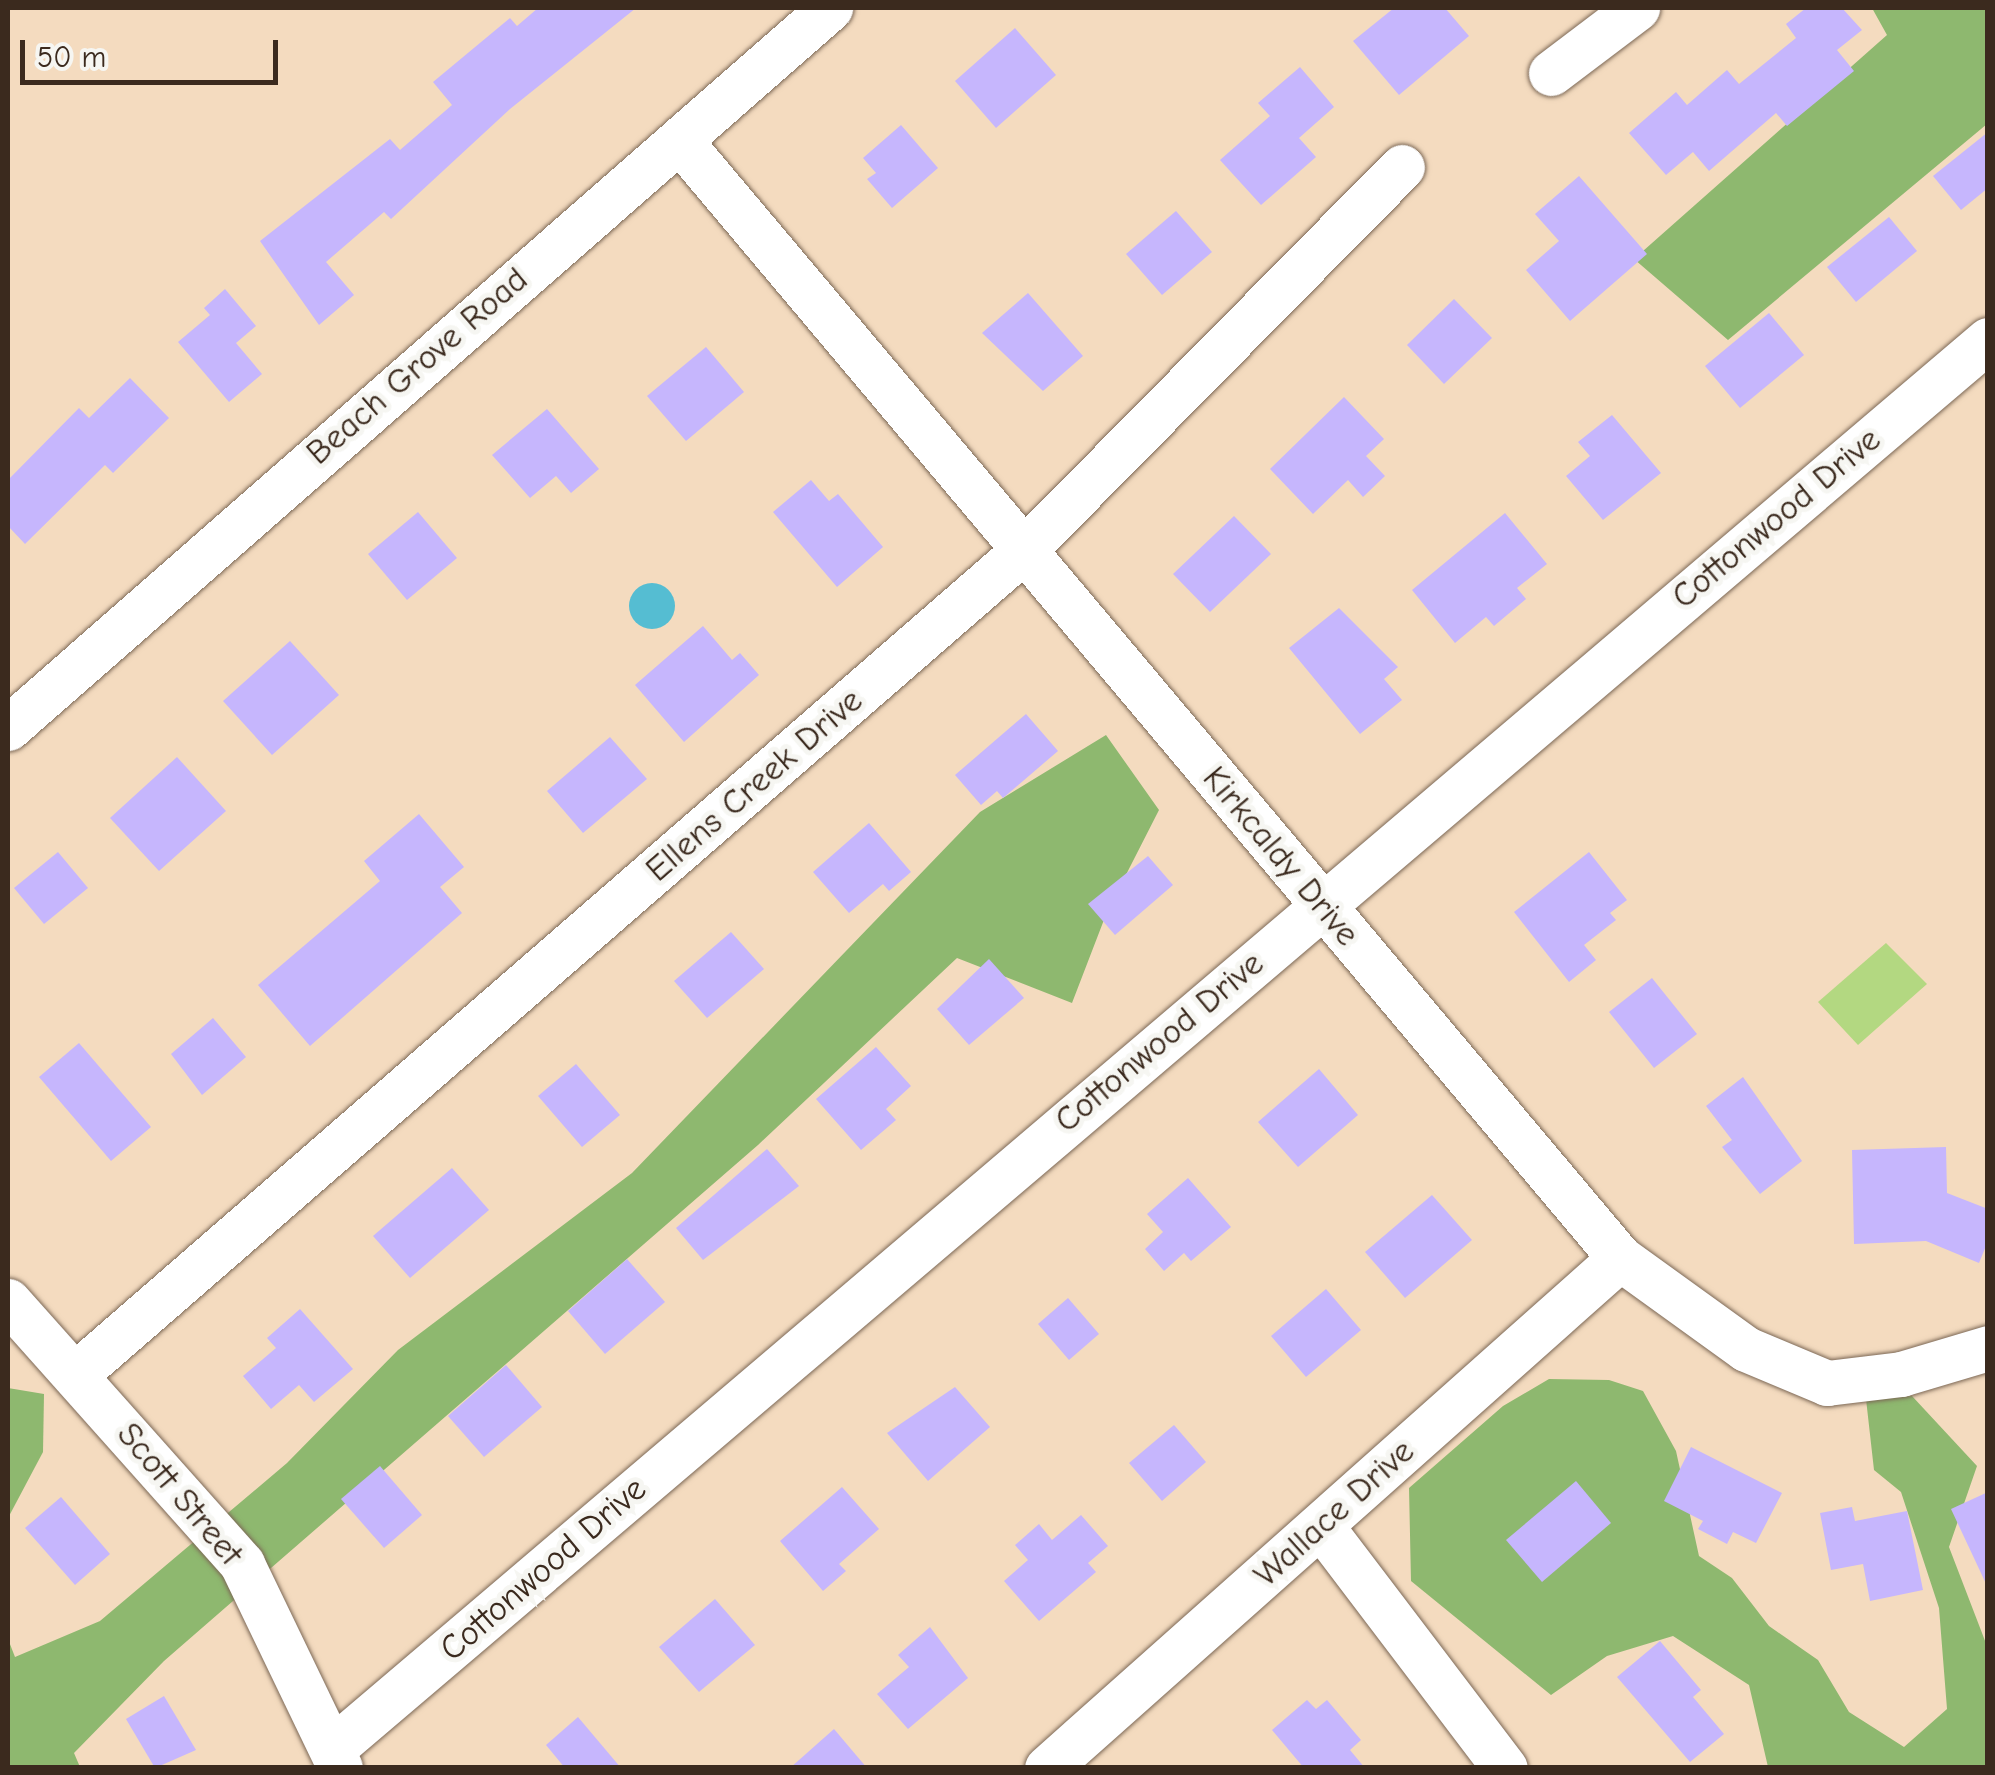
<!DOCTYPE html>
<html>
<head>
<meta charset="utf-8">
<style>
  body { margin:0 }
  #map { position:relative; width:1995px; height:1775px; overflow:hidden; background:#f4dbbf; font-family:"Comic Neue",sans-serif }
  div>[style] { position:absolute }
  .green>* { inset:0; background:#b3d881 }
  .forest>* { inset:0; background:#8eb86f }
  .water>* { inset:0; background:#55bdd2 }
  .round { border-radius:50% }
  .building>* { inset:0; background:#c6b6fd }
  .roads { filter:drop-shadow(0 0 2px #7c6856) drop-shadow(0 0 2px #7c6856) }
  .minor>* { height:45px; margin:-22.5px; padding:0 22.5px; transform-origin:22.5px; border-radius:22.5px; background:#fff }
  span { translate:-50% -50%; white-space:nowrap; text-align:center; line-height:1.15; -webkit-text-stroke:10px #f6f6f2; paint-order:stroke }
  .street-label { font-size:35px; color:#3b2a1e }
  .frame { position:absolute; inset:0; border:10px solid #3b2a1e; pointer-events:none }
  .scale { position:absolute; left:20px; top:40px; width:258px; height:45px; box-sizing:border-box; border:5px solid #3b2a1e; border-top:0; padding-left:12px; font-size:30px; line-height:35px; white-space:nowrap; color:#3b2a1e; -webkit-text-stroke:8px #f6f6f2; paint-order:stroke }
</style>
</head>
<body>
<div id="map">
  <div class="green">
    <div style="clip-path:polygon(1886px 943px,1927px 984px,1858px 1045px,1818px 1002px)"></div>
  </div>
  <div class="forest">
    <div style="clip-path:polygon(1872px 8px,1987px 8px,1987px 124px,1728px 340px,1634px 259px,1887px 35px)"></div>
    <div style="clip-path:polygon(1106px 735px,1159px 810px,1107px 912px,1072px 1003px,957px 958px,758px 1145px,164px 1661px,74px 1753px,80px 1767px,8px 1767px,8px 1639px,15px 1657px,100px 1621px,287px 1463px,398px 1350px,632px 1173px,980px 812px)"></div>
    <div style="clip-path:polygon(1549px 1379px,1609px 1380px,1643px 1391px,1676px 1451px,1699px 1556px,1732px 1578px,1769px 1626px,1818px 1660px,1849px 1712px,1904px 1747px,1947px 1709px,1939px 1608px,1901px 1492px,1874px 1470px,1866px 1399px,1912px 1396px,1977px 1466px,1949px 1547px,1987px 1646px,1987px 1767px,1768px 1767px,1749px 1685px,1673px 1636px,1607px 1656px,1551px 1695px,1411px 1581px,1409px 1488px,1503px 1406px)"></div>
    <div style="clip-path:polygon(8px 1388px,44px 1394px,43px 1452px,8px 1518px)"></div>
  </div>
  <div class="water">
    <div class="round" style="left:629px;top:583px;width:46px;height:46px"></div>
  </div>
  <div class="building">
    <div style="clip-path:polygon(538px 8px,636px 8px,510px 109px,391px 219px,384px 212px,326px 262px,354px 295px,319px 325px,260px 241px,390px 139px,400px 150px,452px 105px,433px 82px,510px 18px,517px 26px)"></div>
    <div style="clip-path:polygon(1394px 8px,1445px 8px,1469px 36px,1399px 95px,1353px 41px)"></div>
    <div style="clip-path:polygon(1806px 8px,1842px 8px,1862px 30px,1837px 50px,1854px 71px,1787px 126px,1776px 113px,1709px 171px,1693px 152px,1666px 175px,1629px 133px,1676px 92px,1687px 105px,1727px 70px,1739px 84px,1796px 38px,1786px 24px)"></div>
    <div style="clip-path:polygon(1015px 28px,1056px 75px,996px 128px,955px 81px)"></div>
    <div style="clip-path:polygon(1300px 67px,1334px 107px,1299px 138px,1316px 157px,1261px 205px,1220px 160px,1270px 116px,1258px 103px)"></div>
    <div style="clip-path:polygon(901px 125px,938px 168px,892px 208px,867px 179px,876px 173px,863px 158px)"></div>
    <div style="clip-path:polygon(1988px 132px,1988px 188px,1961px 210px,1933px 176px)"></div>
    <div style="clip-path:polygon(1579px 176px,1647px 254px,1570px 321px,1526px 270px,1559px 241px,1535px 214px)"></div>
    <div style="clip-path:polygon(1176px 211px,1212px 252px,1162px 295px,1126px 254px)"></div>
    <div style="clip-path:polygon(1889px 217px,1917px 251px,1856px 302px,1827px 267px)"></div>
    <div style="clip-path:polygon(225px 289px,256px 326px,236px 343px,262px 374px,229px 402px,178px 342px,210px 315px,204px 308px)"></div>
    <div style="clip-path:polygon(1028px 293px,1083px 356px,1043px 391px,982px 333px)"></div>
    <div style="clip-path:polygon(1454px 299px,1492px 338px,1444px 384px,1407px 345px)"></div>
    <div style="clip-path:polygon(1769px 313px,1804px 355px,1740px 408px,1705px 366px)"></div>
    <div style="clip-path:polygon(706px 347px,744px 392px,686px 441px,647px 396px)"></div>
    <div style="clip-path:polygon(130px 378px,169px 418px,113px 473px,105px 465px,25px 544px,8px 526px,8px 480px,79px 408px,89px 418px)"></div>
    <div style="clip-path:polygon(1344px 397px,1384px 439px,1366px 456px,1385px 476px,1363px 497px,1348px 480px,1313px 514px,1270px 469px)"></div>
    <div style="clip-path:polygon(547px 409px,599px 469px,571px 493px,556px 476px,530px 498px,492px 455px)"></div>
    <div style="clip-path:polygon(1612px 415px,1661px 473px,1603px 520px,1566px 476px,1590px 456px,1578px 442px)"></div>
    <div style="clip-path:polygon(811px 480px,829px 501px,838px 494px,883px 547px,837px 587px,773px 512px)"></div>
    <div style="clip-path:polygon(418px 512px,457px 558px,407px 600px,368px 554px)"></div>
    <div style="clip-path:polygon(1505px 513px,1547px 564px,1517px 588px,1526px 599px,1494px 626px,1486px 617px,1455px 643px,1412px 590px)"></div>
    <div style="clip-path:polygon(1234px 516px,1271px 554px,1210px 612px,1173px 574px)"></div>
    <div style="clip-path:polygon(1339px 608px,1398px 667px,1384px 679px,1402px 700px,1360px 734px,1289px 648px)"></div>
    <div style="clip-path:polygon(703px 626px,732px 660px,740px 653px,759px 675px,684px 742px,635px 685px)"></div>
    <div style="clip-path:polygon(290px 641px,339px 695px,272px 755px,223px 701px)"></div>
    <div style="clip-path:polygon(1026px 714px,1058px 751px,1003px 798px,997px 791px,981px 805px,955px 775px)"></div>
    <div style="clip-path:polygon(610px 737px,647px 779px,583px 833px,547px 791px)"></div>
    <div style="clip-path:polygon(177px 757px,226px 811px,159px 871px,110px 818px)"></div>
    <div style="clip-path:polygon(419px 814px,464px 867px,440px 887px,462px 913px,310px 1046px,258px 985px,380px 881px,364px 861px)"></div>
    <div style="clip-path:polygon(869px 823px,911px 872px,889px 891px,883px 884px,849px 913px,813px 872px)"></div>
    <div style="clip-path:polygon(58px 852px,88px 888px,44px 924px,14px 888px)"></div>
    <div style="clip-path:polygon(1589px 852px,1627px 900px,1610px 913px,1616px 920px,1584px 945px,1596px 960px,1569px 982px,1514px 912px)"></div>
    <div style="clip-path:polygon(1148px 856px,1173px 885px,1115px 935px,1088px 904px)"></div>
    <div style="clip-path:polygon(731px 932px,764px 969px,707px 1018px,674px 981px)"></div>
    <div style="clip-path:polygon(989px 959px,1024px 998px,969px 1045px,937px 1009px)"></div>
    <div style="clip-path:polygon(1652px 978px,1697px 1034px,1654px 1068px,1609px 1012px)"></div>
    <div style="clip-path:polygon(213px 1018px,246px 1057px,202px 1095px,171px 1054px)"></div>
    <div style="clip-path:polygon(79px 1043px,151px 1127px,111px 1161px,39px 1077px)"></div>
    <div style="clip-path:polygon(876px 1047px,911px 1086px,886px 1109px,896px 1120px,861px 1150px,816px 1099px)"></div>
    <div style="clip-path:polygon(576px 1064px,620px 1115px,582px 1147px,538px 1096px)"></div>
    <div style="clip-path:polygon(1319px 1069px,1358px 1115px,1298px 1167px,1258px 1122px)"></div>
    <div style="clip-path:polygon(1743px 1077px,1802px 1161px,1760px 1194px,1722px 1147px,1732px 1140px,1706px 1106px)"></div>
    <div style="clip-path:polygon(1946px 1147px,1947px 1193px,1988px 1209px,1988px 1241px,1979px 1263px,1926px 1241px,1854px 1244px,1852px 1150px)"></div>
    <div style="clip-path:polygon(767px 1149px,799px 1186px,703px 1260px,676px 1228px)"></div>
    <div style="clip-path:polygon(452px 1168px,489px 1210px,410px 1278px,373px 1236px)"></div>
    <div style="clip-path:polygon(1188px 1178px,1231px 1227px,1191px 1261px,1184px 1253px,1164px 1271px,1145px 1249px,1163px 1232px,1147px 1214px)"></div>
    <div style="clip-path:polygon(1432px 1195px,1472px 1240px,1405px 1298px,1365px 1252px)"></div>
    <div style="clip-path:polygon(627px 1259px,665px 1302px,605px 1354px,568px 1311px)"></div>
    <div style="clip-path:polygon(1326px 1289px,1361px 1330px,1306px 1377px,1271px 1336px)"></div>
    <div style="clip-path:polygon(1068px 1298px,1099px 1334px,1069px 1360px,1038px 1324px)"></div>
    <div style="clip-path:polygon(300px 1309px,353px 1369px,314px 1402px,299px 1385px,271px 1409px,243px 1376px,276px 1348px,267px 1338px)"></div>
    <div style="clip-path:polygon(506px 1365px,542px 1407px,484px 1457px,448px 1416px)"></div>
    <div style="clip-path:polygon(955px 1387px,990px 1427px,928px 1481px,887px 1433px)"></div>
    <div style="clip-path:polygon(1174px 1425px,1206px 1462px,1162px 1501px,1129px 1463px)"></div>
    <div style="clip-path:polygon(1691px 1447px,1782px 1493px,1756px 1543px,1733px 1532px,1727px 1544px,1698px 1529px,1703px 1521px,1664px 1501px)"></div>
    <div style="clip-path:polygon(380px 1466px,422px 1515px,384px 1548px,341px 1499px)"></div>
    <div style="clip-path:polygon(1576px 1481px,1611px 1523px,1542px 1582px,1506px 1540px)"></div>
    <div style="clip-path:polygon(842px 1487px,879px 1529px,839px 1564px,846px 1571px,823px 1591px,780px 1541px)"></div>
    <div style="clip-path:polygon(1988px 1492px,1988px 1588px,1951px 1509px)"></div>
    <div style="clip-path:polygon(61px 1497px,110px 1554px,75px 1585px,25px 1528px)"></div>
    <div style="clip-path:polygon(1852px 1507px,1855px 1521px,1907px 1511px,1923px 1590px,1870px 1601px,1863px 1564px,1831px 1570px,1820px 1513px)"></div>
    <div style="clip-path:polygon(1081px 1515px,1108px 1546px,1088px 1563px,1096px 1572px,1039px 1621px,1004px 1581px,1028px 1560px,1015px 1545px,1039px 1524px,1052px 1540px)"></div>
    <div style="clip-path:polygon(715px 1599px,755px 1645px,699px 1692px,659px 1647px)"></div>
    <div style="clip-path:polygon(930px 1627px,968px 1678px,908px 1729px,877px 1694px,909px 1667px,898px 1655px)"></div>
    <div style="clip-path:polygon(1660px 1641px,1701px 1690px,1693px 1697px,1724px 1734px,1690px 1762px,1617px 1677px)"></div>
    <div style="clip-path:polygon(164px 1696px,196px 1750px,155px 1768px,126px 1719px)"></div>
    <div style="clip-path:polygon(1307px 1700px,1316px 1709px,1327px 1700px,1361px 1740px,1350px 1750px,1365px 1768px,1304px 1768px,1272px 1730px)"></div>
    <div style="clip-path:polygon(578px 1717px,621px 1768px,565px 1768px,546px 1745px)"></div>
    <div style="clip-path:polygon(834px 1729px,867px 1768px,790px 1768px)"></div>
  </div>
  <div class="roads">
    <div class="minor">
      <div style="left:1551px;top:73px;width:108px;rotate:-37.1deg"></div>
      <div style="left:680px;top:141px;width:1460px;rotate:49.92deg"></div>
      <div style="left:1620px;top:1258px;width:155px;rotate:35.8deg"></div>
      <div style="left:1746px;top:1349px;width:88px;rotate:22.8deg"></div>
      <div style="left:1827px;top:1383px;width:75px;rotate:-6.9deg"></div>
      <div style="left:1901px;top:1374px;width:91px;rotate:-16.6deg"></div>
      <div style="left:8px;top:728px;width:1093px;rotate:-41.22deg"></div>
      <div style="left:8px;top:1301px;width:352px;rotate:48.3deg"></div>
      <div style="left:242px;top:1564px;width:226px;rotate:64.3deg"></div>
      <div style="left:77px;top:1373px;width:1255px;rotate:-40.99deg"></div>
      <div style="left:1024px;top:550px;width:538px;rotate:-45.38deg"></div>
      <div style="left:1321px;top:1526px;width:304px;rotate:52.8deg"></div>
      <div style="left:333px;top:1748px;width:2173px;rotate:-40.39deg"></div>
      <div style="left:1047px;top:1768px;width:767px;rotate:-41.67deg"></div>
    </div>
  </div>
  <div class="street-label">
    <span style="left:417px;top:366px;rotate:-41deg">Beach Grove Road</span>
    <span style="left:1776px;top:518px;rotate:-40deg">Cottonwood Drive</span>
    <span style="left:754px;top:785px;rotate:-41deg">Ellens Creek Drive</span>
    <span style="left:1281px;top:856px;rotate:50deg">Kirkcaldy Drive</span>
    <span style="left:1159px;top:1042px;rotate:-40deg">Cottonwood Drive</span>
    <span style="left:180px;top:1494px;rotate:50deg">Scott Street</span>
    <span style="left:1334px;top:1513px;rotate:-42deg">Wallace Drive</span>
    <span style="left:543px;top:1569px;rotate:-41deg">Cottonwood Drive</span>
  </div>
  <div class="frame"></div>
  <div class="scale">50 m</div>
</div>
</body>
</html>
